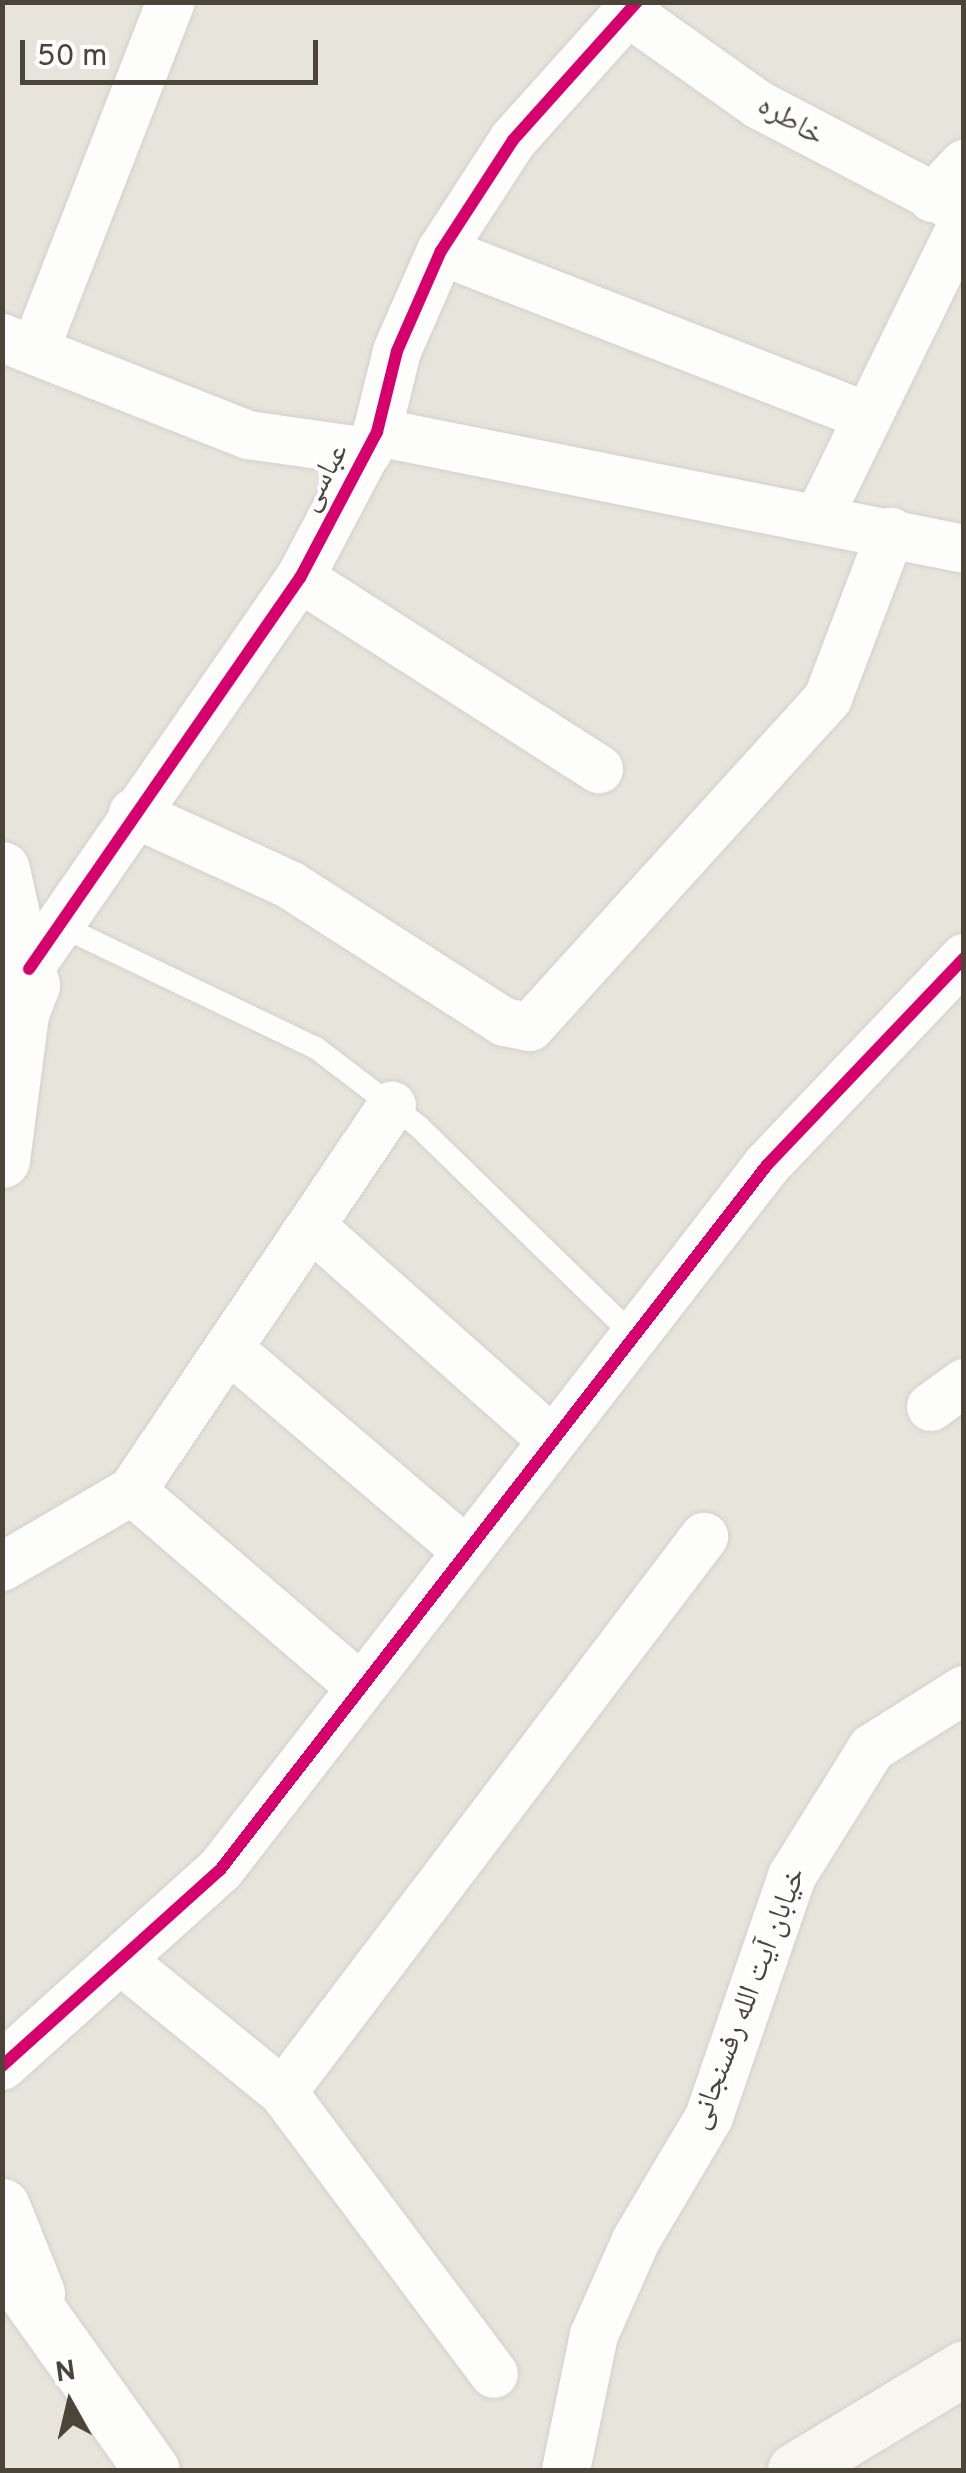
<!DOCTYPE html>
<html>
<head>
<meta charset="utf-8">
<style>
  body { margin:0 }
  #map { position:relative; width:966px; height:2473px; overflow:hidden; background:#f4f2ee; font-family:Overpass,"Noto Naskh Arabic",sans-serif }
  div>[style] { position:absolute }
  .residential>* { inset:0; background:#e7e4dc }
  .roads { filter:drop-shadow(0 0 2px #d2d0cb) drop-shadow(0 0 2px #d2d0cb) }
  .service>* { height:22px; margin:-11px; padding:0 11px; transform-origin:11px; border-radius:11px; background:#fdfdfc }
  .minor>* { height:48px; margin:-24px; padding:0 24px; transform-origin:24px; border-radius:24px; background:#fdfdfc }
  .tertiary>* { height:55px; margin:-27.5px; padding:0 27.5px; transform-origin:27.5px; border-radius:27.5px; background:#fdfdfc }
  .secondary>* { height:55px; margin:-27.5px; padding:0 27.5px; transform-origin:27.5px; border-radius:27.5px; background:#f7f6f1 }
  .cycleway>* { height:12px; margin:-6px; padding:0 6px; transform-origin:6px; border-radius:6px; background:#d6006c }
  span { translate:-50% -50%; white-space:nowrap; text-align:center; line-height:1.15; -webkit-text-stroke:8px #fff; paint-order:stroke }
  .street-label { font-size:30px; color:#4b4439 }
  .frame { position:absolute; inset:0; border:5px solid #4b4439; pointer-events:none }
  .north { position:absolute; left:20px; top:2353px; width:100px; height:100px; -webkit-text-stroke:8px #fff; paint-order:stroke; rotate:352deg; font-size:28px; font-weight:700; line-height:40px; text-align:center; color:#4b4439 }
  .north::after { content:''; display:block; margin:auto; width:35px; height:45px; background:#4b4439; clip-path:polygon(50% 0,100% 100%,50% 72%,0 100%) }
  .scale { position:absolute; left:20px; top:40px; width:298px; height:45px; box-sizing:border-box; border:5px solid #4b4439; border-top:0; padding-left:12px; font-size:30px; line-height:35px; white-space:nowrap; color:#4b4439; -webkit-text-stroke:8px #fff; paint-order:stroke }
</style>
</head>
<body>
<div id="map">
  <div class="residential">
    <div style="clip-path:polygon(3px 3px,963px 3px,963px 2470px,3px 2470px)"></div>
  </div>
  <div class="roads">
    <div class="service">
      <div style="left:59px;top:925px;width:285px;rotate:25.6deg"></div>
      <div style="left:316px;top:1048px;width:127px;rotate:37.3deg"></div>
      <div style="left:417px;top:1125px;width:304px;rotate:44.2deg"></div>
    </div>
    <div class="minor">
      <div style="left:629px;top:13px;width:159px;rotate:35.3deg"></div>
      <div style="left:759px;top:105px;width:231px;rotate:27.6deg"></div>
      <div style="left:932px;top:198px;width:47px;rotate:-46.7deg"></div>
      <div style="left:441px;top:251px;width:458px;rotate:21.2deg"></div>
      <div style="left:2px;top:338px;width:264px;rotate:21.5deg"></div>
      <div style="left:248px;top:435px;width:121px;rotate:8.1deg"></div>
      <div style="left:35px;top:350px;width:374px;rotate:-68.7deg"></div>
      <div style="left:377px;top:432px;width:599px;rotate:11.27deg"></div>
      <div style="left:819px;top:517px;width:330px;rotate:-63.9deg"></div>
      <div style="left:300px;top:578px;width:355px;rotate:32.6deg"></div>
      <div style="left:133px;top:813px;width:173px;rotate:24.6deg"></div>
      <div style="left:290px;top:885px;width:254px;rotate:32.6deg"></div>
      <div style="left:504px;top:1022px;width:26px;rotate:11deg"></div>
      <div style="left:530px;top:1027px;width:444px;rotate:-47.8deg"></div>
      <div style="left:828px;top:698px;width:178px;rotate:-69.2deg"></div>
      <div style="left:29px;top:969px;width:476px;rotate:-55.3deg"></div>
      <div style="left:300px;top:578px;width:165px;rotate:-62.2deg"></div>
      <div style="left:377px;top:432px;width:83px;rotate:-76.1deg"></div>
      <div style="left:397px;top:351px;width:109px;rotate:-66.3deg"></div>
      <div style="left:441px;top:251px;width:132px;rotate:-57deg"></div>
      <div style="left:513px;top:140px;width:186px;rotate:-48.1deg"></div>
      <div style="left:311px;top:1226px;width:322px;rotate:41.6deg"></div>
      <div style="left:228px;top:1348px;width:310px;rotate:40.4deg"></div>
      <div style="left:931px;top:1407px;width:41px;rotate:-36deg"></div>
      <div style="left:132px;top:1491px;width:298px;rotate:40.6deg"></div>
      <div style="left:2px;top:1567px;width:151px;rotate:-30.3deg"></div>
      <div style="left:132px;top:1491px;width:465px;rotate:-56deg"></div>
      <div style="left:123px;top:1962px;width:206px;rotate:39.1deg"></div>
      <div style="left:283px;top:2092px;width:352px;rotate:53.2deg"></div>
      <div style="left:2px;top:2066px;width:293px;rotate:-42deg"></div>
      <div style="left:220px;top:1870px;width:892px;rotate:-52.19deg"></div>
      <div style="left:767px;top:1165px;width:286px;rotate:-46.4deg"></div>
      <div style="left:283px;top:2092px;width:697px;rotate:-52.82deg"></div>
      <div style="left:566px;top:2470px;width:138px;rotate:-78.3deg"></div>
      <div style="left:594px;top:2335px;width:104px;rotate:-66.1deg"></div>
      <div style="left:636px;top:2240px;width:143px;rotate:-59.3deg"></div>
      <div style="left:709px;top:2117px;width:255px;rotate:-71deg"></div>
      <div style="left:792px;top:1876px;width:151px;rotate:-58deg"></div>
      <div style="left:872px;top:1748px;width:109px;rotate:-32.2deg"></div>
    </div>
    <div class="tertiary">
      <div style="left:2px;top:869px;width:89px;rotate:77.7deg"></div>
      <div style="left:2px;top:943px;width:23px;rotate:34deg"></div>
      <div style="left:21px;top:956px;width:31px;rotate:69deg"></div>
      <div style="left:32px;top:985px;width:31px;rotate:111deg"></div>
      <div style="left:21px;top:1014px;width:23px;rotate:146deg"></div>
      <div style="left:2px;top:1160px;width:147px;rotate:-82.6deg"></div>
      <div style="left:2px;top:2206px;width:94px;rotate:68.1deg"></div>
      <div style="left:2px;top:2260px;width:258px;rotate:54.5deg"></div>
    </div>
    <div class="secondary">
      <div style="left:795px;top:2470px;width:197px;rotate:-31.1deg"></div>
    </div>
  </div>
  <div class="cycleway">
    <div style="left:29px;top:969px;width:476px;rotate:-55.3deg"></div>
    <div style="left:300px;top:578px;width:165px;rotate:-62.2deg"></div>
    <div style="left:377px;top:432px;width:83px;rotate:-76.1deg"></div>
    <div style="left:397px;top:351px;width:109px;rotate:-66.3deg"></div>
    <div style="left:441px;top:251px;width:132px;rotate:-57deg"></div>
    <div style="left:513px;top:140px;width:186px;rotate:-48.1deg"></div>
    <div style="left:2px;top:2066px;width:293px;rotate:-42deg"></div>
    <div style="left:220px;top:1870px;width:892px;rotate:-52.19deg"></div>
    <div style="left:767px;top:1165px;width:286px;rotate:-46.4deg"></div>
  </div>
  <div class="street-label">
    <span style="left:790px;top:122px;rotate:30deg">خاطره</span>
    <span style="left:325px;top:478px;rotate:-62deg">عباسی</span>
    <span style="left:749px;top:1999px;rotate:-69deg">خیابان آیت الله رفسنجانی</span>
  </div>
  <div class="frame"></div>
  <div class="north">N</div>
  <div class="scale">50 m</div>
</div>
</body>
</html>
